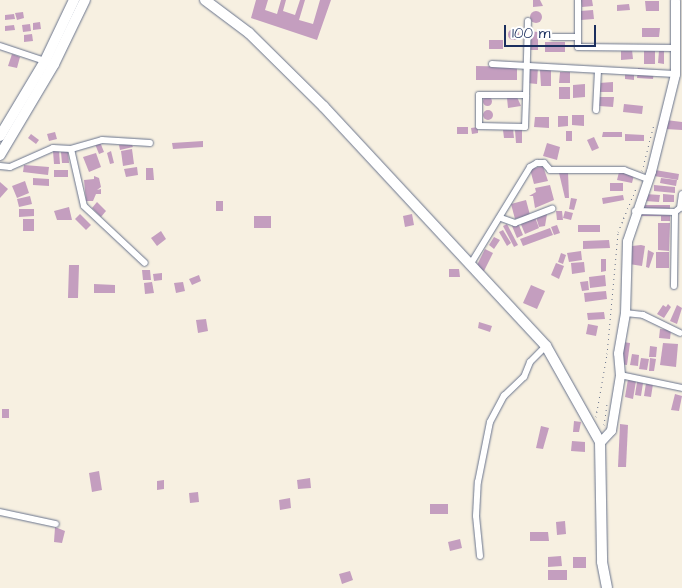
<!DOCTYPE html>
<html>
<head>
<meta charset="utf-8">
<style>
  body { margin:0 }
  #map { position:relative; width:682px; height:588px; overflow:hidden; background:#f7f0e1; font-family:"Architects Daughter",sans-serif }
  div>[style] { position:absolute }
  .building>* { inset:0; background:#c49ebf }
  .round { border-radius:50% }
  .path>* { height:1px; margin-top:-0.5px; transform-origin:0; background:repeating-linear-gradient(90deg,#68738c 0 1px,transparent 0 5px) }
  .roads { filter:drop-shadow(0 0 1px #68738c) drop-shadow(0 0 1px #68738c) }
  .minor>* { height:6px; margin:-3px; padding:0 3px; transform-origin:3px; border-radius:3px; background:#fff }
  .secondary>* { height:9px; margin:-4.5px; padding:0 4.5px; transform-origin:4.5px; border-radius:4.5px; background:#fff }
  .primary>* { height:10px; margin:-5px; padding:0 5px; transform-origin:5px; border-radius:5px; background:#fff }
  span { translate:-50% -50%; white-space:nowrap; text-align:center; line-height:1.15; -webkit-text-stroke:4px #fff; paint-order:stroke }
  .scale { position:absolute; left:504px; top:25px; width:92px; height:22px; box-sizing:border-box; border:2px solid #1b2f5e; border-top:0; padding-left:6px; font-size:15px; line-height:18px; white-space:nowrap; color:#1b2f5e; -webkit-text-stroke:4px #fff; paint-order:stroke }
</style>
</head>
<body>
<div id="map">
  <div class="building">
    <div style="clip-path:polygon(256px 0,268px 0,265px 10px,277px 14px,281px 0,286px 0,283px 11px,295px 15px,300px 0,305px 0,299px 20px,313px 24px,320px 0,331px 0,317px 40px,251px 18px)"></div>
    <div style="clip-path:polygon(533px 0,540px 0,543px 6px,533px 7px)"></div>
    <div style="clip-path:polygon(581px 0,592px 0,593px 6px,582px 7px)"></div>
    <div style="clip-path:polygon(645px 1px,659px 1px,659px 11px,646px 11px)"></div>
    <div style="clip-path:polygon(629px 4px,630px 10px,617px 11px,617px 5px)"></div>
    <div style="clip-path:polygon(593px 10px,594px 19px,581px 20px,580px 11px)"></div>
    <div class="round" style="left:530px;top:11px;width:12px;height:12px"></div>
    <div style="clip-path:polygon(23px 12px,24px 18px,17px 20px,15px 13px)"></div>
    <div style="clip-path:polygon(14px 14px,15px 19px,5px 20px,5px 15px)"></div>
    <div style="clip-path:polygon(40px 22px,41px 29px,33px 30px,33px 23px)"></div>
    <div style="clip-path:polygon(30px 24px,31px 31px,23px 32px,22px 25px)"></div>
    <div style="clip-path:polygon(14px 25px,15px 30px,5px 31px,5px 26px)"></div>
    <div style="clip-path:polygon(642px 28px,660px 28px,659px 37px,642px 37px)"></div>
    <div class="round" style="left:507.5px;top:28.5px;width:11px;height:11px"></div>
    <div style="clip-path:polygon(530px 31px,538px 32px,538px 50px,530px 50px)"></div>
    <div style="clip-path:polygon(32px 34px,33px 41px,24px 42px,24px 35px)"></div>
    <div style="clip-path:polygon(489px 40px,503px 40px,503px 49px,489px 49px)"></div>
    <div style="clip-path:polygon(545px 42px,565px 42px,565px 52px,545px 52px)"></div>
    <div style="clip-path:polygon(632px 50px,633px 59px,621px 60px,621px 51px)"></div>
    <div style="clip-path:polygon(644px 51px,655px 51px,655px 64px,644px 64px)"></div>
    <div style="clip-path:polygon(659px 51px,664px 51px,664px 64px,658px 63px)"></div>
    <div style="clip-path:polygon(12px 54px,20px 57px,17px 68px,8px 66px)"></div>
    <div style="clip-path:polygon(476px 66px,517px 67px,517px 80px,476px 80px)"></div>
    <div style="clip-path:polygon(528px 67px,538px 67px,537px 84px,527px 83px)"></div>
    <div style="clip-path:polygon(638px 68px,654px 70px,653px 79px,637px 78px)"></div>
    <div style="clip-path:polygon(551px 69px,551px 86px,541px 86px,540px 70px)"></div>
    <div style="clip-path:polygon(560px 72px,570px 72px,570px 83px,559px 83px)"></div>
    <div style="clip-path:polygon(625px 73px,634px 73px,634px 80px,625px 79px)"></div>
    <div style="clip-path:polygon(613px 82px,613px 92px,600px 92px,599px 83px)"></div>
    <div style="clip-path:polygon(585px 84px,585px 97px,573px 98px,573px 85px)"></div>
    <div style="clip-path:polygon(559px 87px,570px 87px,570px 99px,559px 99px)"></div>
    <div class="round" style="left:482.5px;top:96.5px;width:9px;height:9px"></div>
    <div style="clip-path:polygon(517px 97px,521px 106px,508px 108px,507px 98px)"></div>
    <div style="clip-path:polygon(599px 97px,614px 97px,613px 107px,599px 106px)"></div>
    <div style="clip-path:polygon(624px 104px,643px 106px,642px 114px,623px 112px)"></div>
    <div class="round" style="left:483px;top:110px;width:10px;height:10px"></div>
    <div style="clip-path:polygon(572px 115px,584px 115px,584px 126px,572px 125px)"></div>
    <div style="clip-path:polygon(558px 116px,568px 116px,568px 126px,558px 127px)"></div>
    <div style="clip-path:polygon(535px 117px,549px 117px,549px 128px,534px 127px)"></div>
    <div style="clip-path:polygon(666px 120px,682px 122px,682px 130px,665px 129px)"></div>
    <div style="clip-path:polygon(457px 127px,468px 127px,468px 134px,457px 134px)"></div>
    <div style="clip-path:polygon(478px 127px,478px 133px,472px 134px,471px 128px)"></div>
    <div style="clip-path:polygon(513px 129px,514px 138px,504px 138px,503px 130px)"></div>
    <div style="clip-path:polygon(515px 130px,522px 130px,522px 143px,516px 143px)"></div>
    <div style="clip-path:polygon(566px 131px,572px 131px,572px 141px,566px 141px)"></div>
    <div style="clip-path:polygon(55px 132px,57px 139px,49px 141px,47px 134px)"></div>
    <div style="clip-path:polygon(603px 132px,622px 132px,622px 137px,602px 137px)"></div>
    <div style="clip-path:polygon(31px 134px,39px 140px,36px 144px,28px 138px)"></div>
    <div style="clip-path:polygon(625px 134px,644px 135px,644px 141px,625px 141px)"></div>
    <div style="clip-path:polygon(594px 137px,599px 148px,592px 151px,587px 140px)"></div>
    <div style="clip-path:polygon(203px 141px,203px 147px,173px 149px,172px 143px)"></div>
    <div style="clip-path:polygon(100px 142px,104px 152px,99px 154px,95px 144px)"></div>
    <div style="clip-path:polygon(131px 143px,133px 147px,120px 150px,119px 145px)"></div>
    <div style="clip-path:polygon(547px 143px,560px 147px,557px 160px,543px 156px)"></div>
    <div style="clip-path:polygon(132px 149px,134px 164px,123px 166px,121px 151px)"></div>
    <div style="clip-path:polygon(53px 151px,59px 151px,60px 164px,54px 164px)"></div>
    <div style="clip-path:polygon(68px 151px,69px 163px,62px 163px,61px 152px)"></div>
    <div style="clip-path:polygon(111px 151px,114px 163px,110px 164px,107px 153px)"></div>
    <div style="clip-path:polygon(96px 153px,101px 167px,89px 172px,83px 157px)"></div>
    <div style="clip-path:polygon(24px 165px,49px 167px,48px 175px,23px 172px)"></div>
    <div style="clip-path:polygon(543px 166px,548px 181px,534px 184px,530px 169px)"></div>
    <div style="clip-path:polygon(137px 167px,138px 175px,126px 177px,124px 169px)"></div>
    <div style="clip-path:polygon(146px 168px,153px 168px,154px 180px,146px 180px)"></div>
    <div style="clip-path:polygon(54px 170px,68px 170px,68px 177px,54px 177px)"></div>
    <div style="clip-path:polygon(655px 170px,679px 174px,678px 180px,654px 176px)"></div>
    <div style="clip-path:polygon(568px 172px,569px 198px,565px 198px,559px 173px)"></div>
    <div style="clip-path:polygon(619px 172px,634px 175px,632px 183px,617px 180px)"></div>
    <div style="clip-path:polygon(94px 176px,99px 178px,101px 187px,97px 190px,101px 189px,101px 194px,96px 194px,93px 201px,86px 201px,84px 180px,94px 179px)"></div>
    <div style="clip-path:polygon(33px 178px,49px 179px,49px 186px,33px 185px)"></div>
    <div style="clip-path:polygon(661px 178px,677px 180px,676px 186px,660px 183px)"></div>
    <div style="clip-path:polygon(25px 181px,29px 193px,17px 198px,12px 186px)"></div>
    <div style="clip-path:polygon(0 182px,8px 189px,0 198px)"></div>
    <div style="clip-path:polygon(610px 183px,623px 183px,623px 191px,610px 191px)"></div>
    <div style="clip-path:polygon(550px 185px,554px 200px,535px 208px,533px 196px,529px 196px,536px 192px,535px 188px)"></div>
    <div style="clip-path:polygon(654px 185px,675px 187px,675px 193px,654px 191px)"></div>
    <div style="clip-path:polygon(645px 194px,660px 195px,659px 202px,645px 201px)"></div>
    <div style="clip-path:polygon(663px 194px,674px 195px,674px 202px,663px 202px)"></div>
    <div style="clip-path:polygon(623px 195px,624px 200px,603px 204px,602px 198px)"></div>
    <div style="clip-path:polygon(30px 196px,32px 204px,19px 207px,17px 199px)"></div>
    <div style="clip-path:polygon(571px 198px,577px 199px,574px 210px,569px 209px)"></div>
    <div style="clip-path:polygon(526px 200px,530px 215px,515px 219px,511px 204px)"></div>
    <div style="clip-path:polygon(216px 201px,223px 201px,223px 211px,216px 211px)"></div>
    <div style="clip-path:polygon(97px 202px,106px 211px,101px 217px,92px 208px)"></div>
    <div style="clip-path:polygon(641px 205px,670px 205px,670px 221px,661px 221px,661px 216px,641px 216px)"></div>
    <div style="clip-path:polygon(69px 207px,72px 220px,57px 220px,54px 211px)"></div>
    <div style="clip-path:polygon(19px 209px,34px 209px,34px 216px,19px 217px)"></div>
    <div style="clip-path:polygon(556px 211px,562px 211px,563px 220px,557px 220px)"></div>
    <div style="clip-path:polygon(565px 211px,573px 213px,571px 220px,563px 218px)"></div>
    <div style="clip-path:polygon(80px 214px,91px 225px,86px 230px,75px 219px)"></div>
    <div style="clip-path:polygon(412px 214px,414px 225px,405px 227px,403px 216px)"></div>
    <div style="clip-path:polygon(547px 214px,545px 226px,539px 227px,536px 217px)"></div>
    <div style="clip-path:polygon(254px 216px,271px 216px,271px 228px,254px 228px)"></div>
    <div style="clip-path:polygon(535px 217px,539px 228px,525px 234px,520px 222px)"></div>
    <div style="clip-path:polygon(23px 219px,34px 219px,34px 231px,23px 231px)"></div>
    <div style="clip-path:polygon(518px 223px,523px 235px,517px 238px,512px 226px)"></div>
    <div style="clip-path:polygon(658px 223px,670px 223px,669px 251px,658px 250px)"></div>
    <div style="clip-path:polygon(507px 224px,518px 245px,514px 247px,503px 226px)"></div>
    <div style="clip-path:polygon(557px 225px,560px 233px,554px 235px,551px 227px)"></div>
    <div style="clip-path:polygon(578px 225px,600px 225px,600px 232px,578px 232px)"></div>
    <div style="clip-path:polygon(550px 228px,553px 235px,523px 246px,520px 239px)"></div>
    <div style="clip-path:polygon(503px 230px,511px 243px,507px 246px,499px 232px)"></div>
    <div style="clip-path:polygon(161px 231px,166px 239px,157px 246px,151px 238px)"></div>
    <div style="clip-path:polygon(494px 237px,500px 240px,494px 249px,489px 245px)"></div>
    <div style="clip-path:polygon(609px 240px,610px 248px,583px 249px,583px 241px)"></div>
    <div style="clip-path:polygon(641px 245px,645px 246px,642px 266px,629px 264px,632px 246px)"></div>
    <div style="clip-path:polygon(485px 249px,493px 253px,484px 271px,476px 267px)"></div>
    <div style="clip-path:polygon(648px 250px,654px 253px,649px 268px,646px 267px)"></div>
    <div style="clip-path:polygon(581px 251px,582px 260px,569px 262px,567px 253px)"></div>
    <div style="clip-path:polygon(656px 252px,669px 252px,669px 268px,656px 268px)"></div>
    <div style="clip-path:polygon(561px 253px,566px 255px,563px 264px,558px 262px)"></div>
    <div style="clip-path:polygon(601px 259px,606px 259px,606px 271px,601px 272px)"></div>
    <div style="clip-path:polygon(584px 262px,585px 272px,572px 274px,571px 263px)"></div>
    <div style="clip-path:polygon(556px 263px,564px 266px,559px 279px,551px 275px)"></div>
    <div style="clip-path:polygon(69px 265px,79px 265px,78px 298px,68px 298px)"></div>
    <div style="clip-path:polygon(449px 269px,459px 269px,460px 277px,449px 277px)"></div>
    <div style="clip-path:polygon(142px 270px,150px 270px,151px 280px,143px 280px)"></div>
    <div style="clip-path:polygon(162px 273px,162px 280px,154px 281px,153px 274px)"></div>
    <div style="clip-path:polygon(199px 275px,201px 281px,192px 285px,189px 279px)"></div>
    <div style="clip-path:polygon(605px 275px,606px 286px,590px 288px,589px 277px)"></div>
    <div style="clip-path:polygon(588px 281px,589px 290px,582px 291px,580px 282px)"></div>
    <div style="clip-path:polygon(152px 282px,154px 293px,145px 294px,144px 283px)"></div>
    <div style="clip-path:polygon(183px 282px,185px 291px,176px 293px,174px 283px)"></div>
    <div style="clip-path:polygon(94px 284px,115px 285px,115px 293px,94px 293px)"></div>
    <div style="clip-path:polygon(531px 285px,545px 291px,537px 309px,523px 303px)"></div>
    <div style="clip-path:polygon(606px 291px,607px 299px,585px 302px,584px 293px)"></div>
    <div style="clip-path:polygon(668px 304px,671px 307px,664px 318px,657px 314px,663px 305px,666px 307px)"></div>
    <div style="clip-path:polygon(677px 305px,682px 308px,677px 324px,670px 321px)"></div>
    <div style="clip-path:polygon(604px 312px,605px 319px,588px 320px,587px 313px)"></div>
    <div style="clip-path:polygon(206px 319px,208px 331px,198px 333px,196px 320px)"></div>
    <div style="clip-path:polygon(479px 322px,492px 326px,490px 332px,478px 328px)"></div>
    <div style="clip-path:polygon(588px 324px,598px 326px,596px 336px,586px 334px)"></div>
    <div style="clip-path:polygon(660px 329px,671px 330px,670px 339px,659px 338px)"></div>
    <div style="clip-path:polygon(623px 342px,630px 343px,627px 365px,619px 364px)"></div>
    <div style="clip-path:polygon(663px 343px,678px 344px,676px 367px,660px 365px)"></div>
    <div style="clip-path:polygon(650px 346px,657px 347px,656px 357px,649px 357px)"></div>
    <div style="clip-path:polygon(632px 354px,639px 355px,638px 366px,630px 365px)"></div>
    <div style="clip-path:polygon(641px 358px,649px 359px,647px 370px,639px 369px)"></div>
    <div style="clip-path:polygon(650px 358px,656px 359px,654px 371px,649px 371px)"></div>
    <div style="clip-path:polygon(628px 379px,636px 381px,633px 399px,625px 397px)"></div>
    <div style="clip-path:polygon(637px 382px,643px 383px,641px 396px,635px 395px)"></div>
    <div style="clip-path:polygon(646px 383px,653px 384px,651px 397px,644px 396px)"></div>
    <div style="clip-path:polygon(675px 394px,682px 396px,679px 411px,671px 410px)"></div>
    <div style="clip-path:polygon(2px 409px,9px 409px,9px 418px,2px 418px)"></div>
    <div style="clip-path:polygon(574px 421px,581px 422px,579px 432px,573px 432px)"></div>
    <div style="clip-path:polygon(620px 424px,628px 425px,626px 467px,618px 467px)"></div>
    <div style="clip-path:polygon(541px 426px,549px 428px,543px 449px,536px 448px)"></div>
    <div style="clip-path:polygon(572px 441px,585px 442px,585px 452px,571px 451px)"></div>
    <div style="clip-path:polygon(99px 471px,102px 490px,92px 492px,89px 473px)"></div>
    <div style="clip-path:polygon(310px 478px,311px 488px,298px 489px,297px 480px)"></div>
    <div style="clip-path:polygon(164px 480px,164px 489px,157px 490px,157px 481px)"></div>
    <div style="clip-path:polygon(198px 492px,199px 502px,190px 503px,189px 493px)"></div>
    <div style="clip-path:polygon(290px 498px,291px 508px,280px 510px,279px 500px)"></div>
    <div style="clip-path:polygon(430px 504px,448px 504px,448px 514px,430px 514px)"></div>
    <div style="clip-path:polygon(565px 521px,566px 534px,557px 535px,556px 522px)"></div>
    <div style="clip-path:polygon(55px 527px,65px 531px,62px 543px,54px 542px)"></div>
    <div style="clip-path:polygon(530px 532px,548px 532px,549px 541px,530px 541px)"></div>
    <div style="clip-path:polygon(460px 539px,462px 548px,450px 551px,448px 542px)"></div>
    <div style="clip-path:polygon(561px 556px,562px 566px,548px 567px,548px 557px)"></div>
    <div style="clip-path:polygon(573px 557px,586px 557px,586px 568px,573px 568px)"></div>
    <div style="clip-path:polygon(548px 570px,567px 570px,567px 580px,548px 580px)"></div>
    <div style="clip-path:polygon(350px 571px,353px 580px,342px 584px,339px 574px)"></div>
  </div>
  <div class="path">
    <div style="left:642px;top:171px;width:49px;rotate:-75.7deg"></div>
    <div style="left:596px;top:417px;width:64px;rotate:-80.1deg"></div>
    <div style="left:607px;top:354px;width:122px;rotate:-84.8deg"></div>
    <div style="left:618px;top:232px;width:50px;rotate:-67.6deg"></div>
    <div style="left:604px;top:425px;width:22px;rotate:-82deg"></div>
  </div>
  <div class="roads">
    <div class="minor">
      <div style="left:578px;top:0;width:47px;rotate:90deg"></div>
      <div style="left:578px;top:47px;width:98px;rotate:0.6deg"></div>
      <div style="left:553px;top:37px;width:25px"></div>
      <div style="left:0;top:46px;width:47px;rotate:18.4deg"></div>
      <div style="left:492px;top:64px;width:183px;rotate:3.1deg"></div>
      <div style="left:526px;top:95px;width:47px;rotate:180deg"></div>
      <div style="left:479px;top:95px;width:31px;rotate:90deg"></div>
      <div style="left:479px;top:126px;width:46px;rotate:1.2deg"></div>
      <div style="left:525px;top:127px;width:32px;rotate:-88deg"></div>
      <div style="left:526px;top:95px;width:74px;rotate:-88.5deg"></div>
      <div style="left:596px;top:110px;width:40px;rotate:-87.1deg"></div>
      <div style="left:71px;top:149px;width:58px;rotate:77.2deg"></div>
      <div style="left:84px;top:206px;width:83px;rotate:43.1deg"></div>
      <div style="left:0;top:166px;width:10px;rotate:6deg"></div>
      <div style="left:10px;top:167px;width:47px;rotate:-23.8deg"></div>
      <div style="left:53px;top:148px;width:18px;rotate:3deg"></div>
      <div style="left:71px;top:149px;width:32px;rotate:-16deg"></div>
      <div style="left:102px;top:140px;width:48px;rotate:3.6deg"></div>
      <div style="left:635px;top:211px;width:40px;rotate:1.4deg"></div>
      <div style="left:675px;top:212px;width:74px;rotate:90.8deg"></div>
      <div style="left:675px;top:212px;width:6px;rotate:-39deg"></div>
      <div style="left:680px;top:208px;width:14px;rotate:-82deg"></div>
      <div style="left:501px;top:218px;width:15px;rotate:20deg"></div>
      <div style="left:515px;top:223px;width:40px;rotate:-21deg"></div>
      <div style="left:470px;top:265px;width:115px;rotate:-58.5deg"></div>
      <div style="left:530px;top:167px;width:8px;rotate:-30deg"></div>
      <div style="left:537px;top:163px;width:7px"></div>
      <div style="left:544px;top:163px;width:9px;rotate:49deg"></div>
      <div style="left:550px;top:170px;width:74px"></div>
      <div style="left:624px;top:170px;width:26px;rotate:21deg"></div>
      <div style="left:625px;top:313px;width:18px;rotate:6deg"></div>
      <div style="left:643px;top:315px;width:41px;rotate:25.9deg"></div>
      <div style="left:620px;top:375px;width:63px;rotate:11.8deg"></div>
      <div style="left:0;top:512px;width:57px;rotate:12.1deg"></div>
      <div style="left:480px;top:556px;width:40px;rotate:-95.7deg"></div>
      <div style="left:476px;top:516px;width:34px;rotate:-87deg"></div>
      <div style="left:478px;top:482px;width:61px;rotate:-78.7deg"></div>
      <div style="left:490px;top:422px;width:30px;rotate:-62deg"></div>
      <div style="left:504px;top:396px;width:28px;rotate:-44deg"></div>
      <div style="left:524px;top:377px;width:16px;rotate:-68deg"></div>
      <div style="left:530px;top:362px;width:23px;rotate:-45deg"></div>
    </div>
    <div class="secondary">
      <div style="left:600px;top:442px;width:16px;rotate:-47deg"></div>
      <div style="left:611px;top:430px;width:56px;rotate:-80.7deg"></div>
      <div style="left:620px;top:375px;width:22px;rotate:-95deg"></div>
      <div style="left:618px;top:353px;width:41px;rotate:-80.1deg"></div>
      <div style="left:625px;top:313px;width:72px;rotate:-88.4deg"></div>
      <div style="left:627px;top:241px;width:74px;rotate:-71.1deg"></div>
      <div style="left:651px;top:171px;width:100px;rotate:-76.1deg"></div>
      <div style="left:675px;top:74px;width:74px;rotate:-90deg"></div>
    </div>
    <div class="primary">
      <div style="left:205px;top:0;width:55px;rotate:36.9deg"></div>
      <div style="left:249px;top:33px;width:105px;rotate:44.6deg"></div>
      <div style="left:324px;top:107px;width:326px;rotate:47.1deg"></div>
      <div style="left:546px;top:346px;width:110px;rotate:60.6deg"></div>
      <div style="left:600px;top:442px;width:120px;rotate:89deg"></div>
      <div style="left:602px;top:562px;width:26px;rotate:79deg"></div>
      <div style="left:0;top:136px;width:87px;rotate:-59deg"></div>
      <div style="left:45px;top:61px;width:68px;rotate:-64.6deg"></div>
      <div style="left:0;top:155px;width:106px;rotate:-59.3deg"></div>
      <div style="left:54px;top:64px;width:71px;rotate:-64.2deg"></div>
    </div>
  </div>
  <div class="scale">100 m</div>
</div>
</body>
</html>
